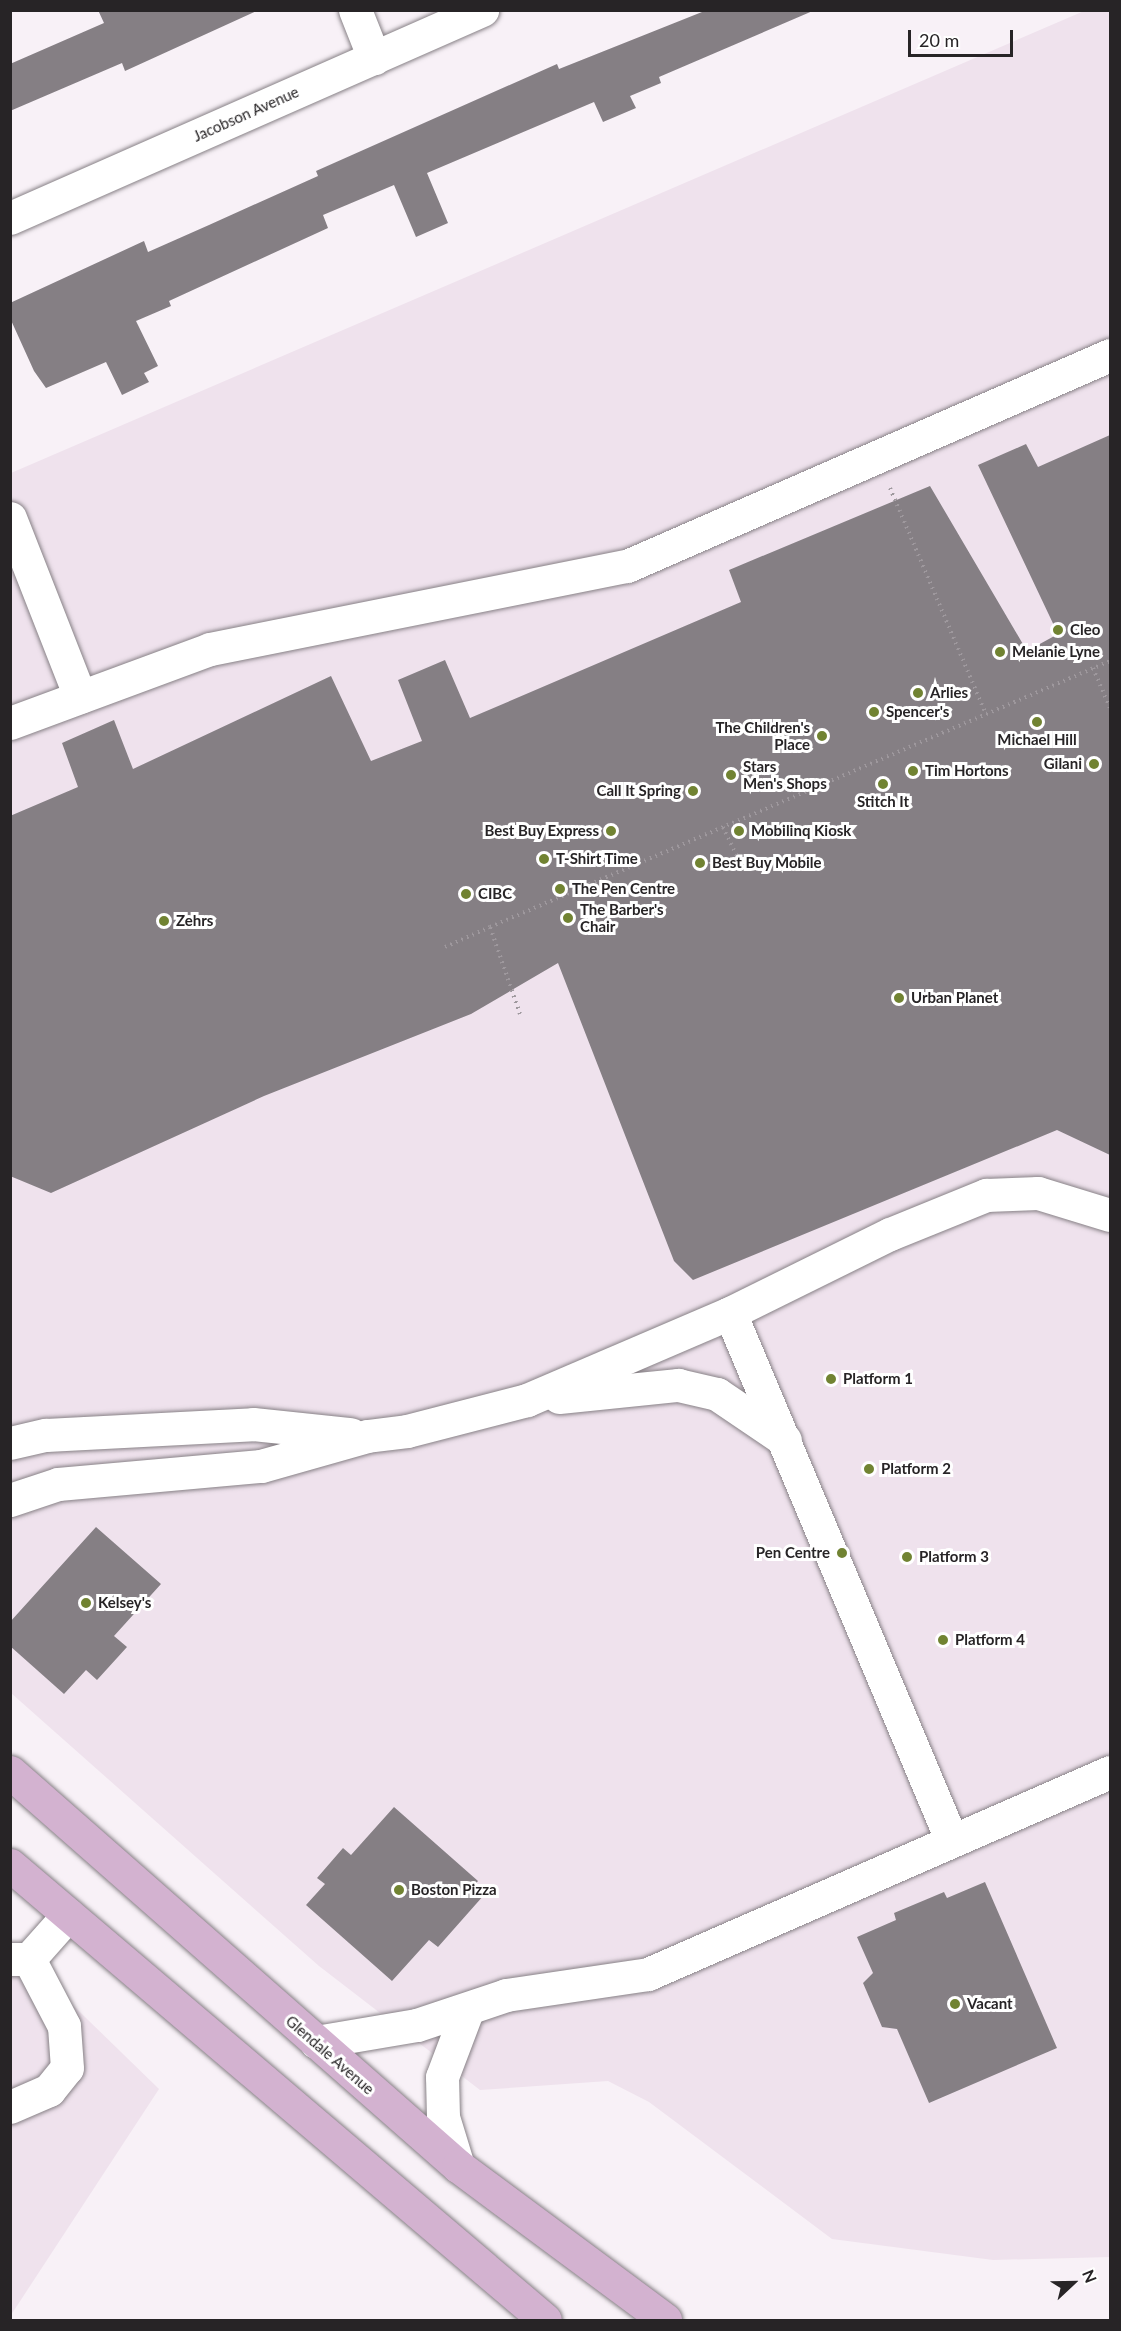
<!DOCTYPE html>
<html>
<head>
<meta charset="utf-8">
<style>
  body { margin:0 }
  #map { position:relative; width:1121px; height:2331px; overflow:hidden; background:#f8f1f7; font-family:Lato,sans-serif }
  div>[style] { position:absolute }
  .built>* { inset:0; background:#efe2ed }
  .building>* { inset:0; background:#857f84 }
  .path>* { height:4px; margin-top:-2px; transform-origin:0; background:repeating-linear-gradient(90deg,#9e989d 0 1.5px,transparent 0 6px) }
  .roads { filter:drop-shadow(0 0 2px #878186) drop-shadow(0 0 2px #878186) }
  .minor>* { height:33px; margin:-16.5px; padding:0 16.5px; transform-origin:16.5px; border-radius:16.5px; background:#fff }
  .major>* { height:33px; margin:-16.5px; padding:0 16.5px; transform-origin:16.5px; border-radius:16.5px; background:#d3b2d0 }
  .dots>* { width:16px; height:16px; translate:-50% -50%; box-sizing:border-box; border:3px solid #fff; border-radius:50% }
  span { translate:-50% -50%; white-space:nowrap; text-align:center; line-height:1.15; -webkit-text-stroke:6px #fff; paint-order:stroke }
  .street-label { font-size:15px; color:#272426 }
  .poi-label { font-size:15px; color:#272426; font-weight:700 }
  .left { translate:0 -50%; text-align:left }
  .right { translate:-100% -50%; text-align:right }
  .frame { position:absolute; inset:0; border:12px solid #272426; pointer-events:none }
  .north { position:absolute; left:1043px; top:2253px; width:60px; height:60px; -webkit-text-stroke:4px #fff; paint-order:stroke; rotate:68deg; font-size:16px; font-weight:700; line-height:24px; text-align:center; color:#272426 }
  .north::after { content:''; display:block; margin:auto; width:21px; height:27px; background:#272426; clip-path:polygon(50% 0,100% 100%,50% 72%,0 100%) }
  .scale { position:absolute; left:908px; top:30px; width:105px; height:27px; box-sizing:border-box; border:3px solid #272426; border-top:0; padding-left:8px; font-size:18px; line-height:21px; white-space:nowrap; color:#272426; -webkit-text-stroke:4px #fff; paint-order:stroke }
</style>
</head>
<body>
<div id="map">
  <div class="built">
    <div style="clip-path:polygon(1084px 11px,1110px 11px,1110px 2257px,993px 2260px,832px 2239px,649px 2102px,608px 2081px,480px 2090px,319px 1966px,11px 1693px,11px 473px)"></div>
    <div style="clip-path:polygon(11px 1945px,159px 2089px,11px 2315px)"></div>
  </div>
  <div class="building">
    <div style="clip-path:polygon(98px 10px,259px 10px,125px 71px,122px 63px,10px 111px,10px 64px,104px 23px)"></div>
    <div style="clip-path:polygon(707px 10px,815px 10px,659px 77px,661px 83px,630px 96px,636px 108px,603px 122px,594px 102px,427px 173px,448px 223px,416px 237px,394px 185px,323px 215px,328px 228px,169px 301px,171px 306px,136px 321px,158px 366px,144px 373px,149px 382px,122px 395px,106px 362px,46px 388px,34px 371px,10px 318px,10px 303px,144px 241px,148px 252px,209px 225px,318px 176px,316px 171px,557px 64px,559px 69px)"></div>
    <div style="clip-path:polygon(1110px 435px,1110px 1155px,1057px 1130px,693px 1280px,674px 1261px,558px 963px,471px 1014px,264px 1096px,51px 1193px,10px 1176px,10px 816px,78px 787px,62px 743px,114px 720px,133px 769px,331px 676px,371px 761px,422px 741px,398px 680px,445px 660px,470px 718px,741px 602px,729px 570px,930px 486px,1027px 651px,1058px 634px,978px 465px,1026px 444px,1038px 467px)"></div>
    <div style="clip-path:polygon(96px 1527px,161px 1584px,114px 1636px,127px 1647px,97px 1680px,86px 1670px,64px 1694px,10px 1646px,10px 1622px)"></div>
    <div style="clip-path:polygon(394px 1807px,478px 1881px,474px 1886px,484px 1895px,438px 1947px,429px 1940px,392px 1981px,306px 1905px,325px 1884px,317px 1878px,343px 1848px,351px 1855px)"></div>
    <div style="clip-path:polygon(985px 1882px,1057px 2048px,929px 2103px,897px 2029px,882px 2027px,863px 1983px,873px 1973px,857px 1937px,896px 1920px,894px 1913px,944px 1892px,947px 1898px)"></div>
  </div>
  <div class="path">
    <div style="left:890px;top:488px;width:246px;rotate:67deg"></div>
    <div style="left:1093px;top:668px;width:43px;rotate:67deg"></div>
    <div style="left:723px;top:827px;width:44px;rotate:64.6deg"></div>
    <div style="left:445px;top:947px;width:49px;rotate:-24deg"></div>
    <div style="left:520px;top:1014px;width:92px;rotate:-109deg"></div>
    <div style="left:490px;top:927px;width:675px;rotate:-23.22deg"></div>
  </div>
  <div class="roads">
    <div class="minor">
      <div style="left:355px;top:10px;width:52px;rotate:68.4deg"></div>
      <div style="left:10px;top:218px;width:516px;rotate:-23.78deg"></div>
      <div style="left:10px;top:518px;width:192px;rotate:68.6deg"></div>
      <div style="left:10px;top:723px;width:213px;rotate:-20.3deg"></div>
      <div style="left:210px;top:649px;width:425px;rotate:-11.3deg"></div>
      <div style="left:627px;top:566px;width:527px;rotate:-23.6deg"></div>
      <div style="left:730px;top:1313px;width:571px;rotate:67.21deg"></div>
      <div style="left:559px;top:1397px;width:120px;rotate:-5.8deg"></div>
      <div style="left:678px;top:1385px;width:40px;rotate:13deg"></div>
      <div style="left:717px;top:1394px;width:82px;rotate:34.1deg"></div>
      <div style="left:10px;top:1443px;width:37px;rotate:-13deg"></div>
      <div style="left:46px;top:1435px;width:207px;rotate:-3deg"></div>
      <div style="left:253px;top:1424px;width:98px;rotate:5.9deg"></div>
      <div style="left:10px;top:1500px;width:51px;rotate:-18.4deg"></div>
      <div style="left:58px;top:1484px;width:204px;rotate:-5.1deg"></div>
      <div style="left:261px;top:1466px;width:110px;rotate:-15.8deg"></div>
      <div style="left:367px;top:1436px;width:40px;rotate:-7.1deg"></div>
      <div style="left:407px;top:1431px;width:124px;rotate:-14.5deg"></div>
      <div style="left:527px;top:1400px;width:221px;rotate:-23.2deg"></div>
      <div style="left:730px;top:1313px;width:178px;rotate:-26.3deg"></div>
      <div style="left:890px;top:1234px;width:104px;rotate:-22.1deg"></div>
      <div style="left:986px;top:1195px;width:52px;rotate:-2.2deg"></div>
      <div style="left:1038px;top:1193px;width:75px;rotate:17deg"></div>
      <div style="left:10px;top:1959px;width:19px"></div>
      <div style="left:29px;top:1959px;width:59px;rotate:-48.4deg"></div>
      <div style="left:316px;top:2042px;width:102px;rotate:-9.6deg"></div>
      <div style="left:417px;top:2025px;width:94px;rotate:-18.6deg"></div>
      <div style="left:506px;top:1995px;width:144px;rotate:-8.4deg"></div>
      <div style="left:648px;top:1974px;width:504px;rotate:-23.62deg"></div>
      <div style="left:10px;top:2107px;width:43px;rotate:-23.6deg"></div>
      <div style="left:49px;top:2090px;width:28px;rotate:-51deg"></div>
      <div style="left:67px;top:2068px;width:42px;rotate:-94.1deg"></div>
      <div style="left:64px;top:2026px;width:76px;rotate:-117.6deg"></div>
      <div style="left:458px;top:2166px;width:51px;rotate:-107deg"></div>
      <div style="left:443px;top:2117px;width:40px;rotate:-91.4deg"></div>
      <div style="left:442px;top:2077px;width:71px;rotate:-69.3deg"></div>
    </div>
    <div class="major">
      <div style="left:10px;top:1772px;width:597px;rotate:41.33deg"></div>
      <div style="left:458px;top:2166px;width:258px;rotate:36.6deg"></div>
      <div style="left:10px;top:1865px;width:702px;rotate:40.38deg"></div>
    </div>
  </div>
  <div class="dots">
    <div style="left:1058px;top:630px;background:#718332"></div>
    <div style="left:1000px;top:652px;background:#718332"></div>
    <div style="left:918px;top:693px;background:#718332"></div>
    <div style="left:874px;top:712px;background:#718332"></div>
    <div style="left:1037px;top:722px;background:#718332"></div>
    <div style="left:822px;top:736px;background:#718332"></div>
    <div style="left:1094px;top:764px;background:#718332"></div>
    <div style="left:913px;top:771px;background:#718332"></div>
    <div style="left:731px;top:775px;background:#718332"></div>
    <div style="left:883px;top:784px;background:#718332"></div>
    <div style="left:693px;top:791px;background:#718332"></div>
    <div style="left:611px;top:831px;background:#718332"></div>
    <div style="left:739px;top:831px;background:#718332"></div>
    <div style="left:544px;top:859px;background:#718332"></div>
    <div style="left:700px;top:863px;background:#718332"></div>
    <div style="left:560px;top:889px;background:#718332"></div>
    <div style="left:466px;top:894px;background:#718332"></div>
    <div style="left:568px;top:918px;background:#718332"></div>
    <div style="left:164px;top:921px;background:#718332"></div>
    <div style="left:899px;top:998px;background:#718332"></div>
    <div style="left:831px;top:1379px;background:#718332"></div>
    <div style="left:869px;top:1469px;background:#718332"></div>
    <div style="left:842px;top:1553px;background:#718332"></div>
    <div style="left:907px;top:1557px;background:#718332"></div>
    <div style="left:86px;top:1603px;background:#718332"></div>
    <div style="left:943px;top:1640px;background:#718332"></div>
    <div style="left:399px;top:1890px;background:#718332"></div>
    <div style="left:955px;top:2004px;background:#718332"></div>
  </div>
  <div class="street-label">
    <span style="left:246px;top:114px;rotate:-24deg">Jacobson Avenue</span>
    <span style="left:330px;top:2055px;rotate:41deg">Glendale Avenue</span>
  </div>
  <div class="poi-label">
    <span class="left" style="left:1070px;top:630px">Cleo</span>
    <span class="left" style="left:1012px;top:652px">Melanie Lyne</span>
    <span class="left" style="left:930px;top:693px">Arlies</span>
    <span class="left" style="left:886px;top:712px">Spencer's</span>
    <span class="right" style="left:810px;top:736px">The Children's<br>Place</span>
    <span style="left:1037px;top:740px">Michael Hill</span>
    <span class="right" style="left:1082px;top:764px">Gilani</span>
    <span class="left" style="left:743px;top:775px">Stars<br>Men's Shops</span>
    <span class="left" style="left:925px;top:771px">Tim Hortons</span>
    <span class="right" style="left:681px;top:791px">Call It Spring</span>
    <span style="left:883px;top:802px">Stitch It</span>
    <span class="right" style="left:599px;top:831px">Best Buy Express</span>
    <span class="left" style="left:751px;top:831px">Mobilinq Kiosk</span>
    <span class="left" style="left:556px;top:859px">T-Shirt Time</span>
    <span class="left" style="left:712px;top:863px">Best Buy Mobile</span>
    <span class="left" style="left:572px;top:889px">The Pen Centre</span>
    <span class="left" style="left:478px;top:894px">CIBC</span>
    <span class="left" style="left:580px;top:918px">The Barber's<br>Chair</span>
    <span class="left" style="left:176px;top:921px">Zehrs</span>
    <span class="left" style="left:911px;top:998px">Urban Planet</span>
    <span class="left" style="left:843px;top:1379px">Platform 1</span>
    <span class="left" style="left:881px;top:1469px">Platform 2</span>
    <span class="right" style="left:830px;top:1553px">Pen Centre</span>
    <span class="left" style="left:919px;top:1557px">Platform 3</span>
    <span class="left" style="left:98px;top:1603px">Kelsey's</span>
    <span class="left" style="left:955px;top:1640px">Platform 4</span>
    <span class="left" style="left:411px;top:1890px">Boston Pizza</span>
    <span class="left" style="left:967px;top:2004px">Vacant</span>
  </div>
  <div class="frame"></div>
  <div class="north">N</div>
  <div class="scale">20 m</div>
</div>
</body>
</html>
